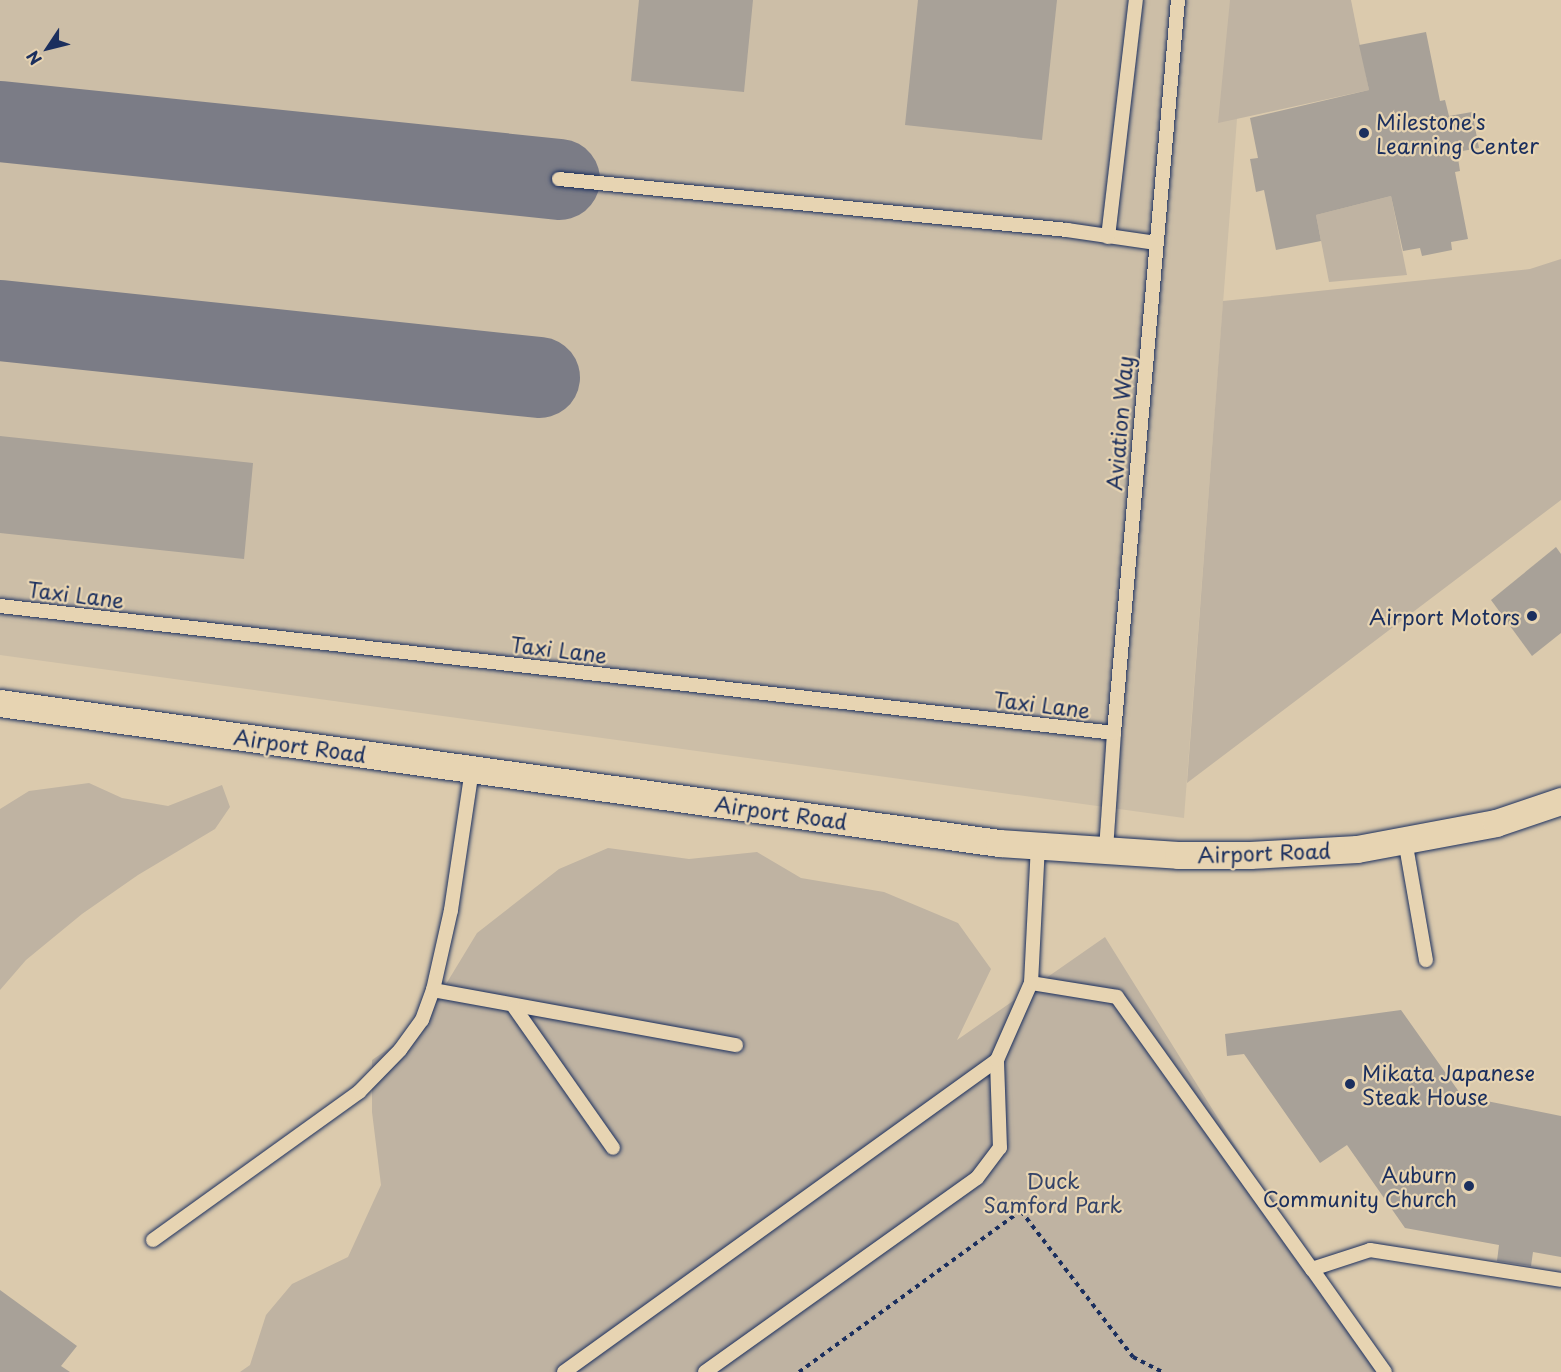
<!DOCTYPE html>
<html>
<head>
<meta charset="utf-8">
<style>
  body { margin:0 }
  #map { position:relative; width:1561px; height:1372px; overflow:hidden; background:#dbcaad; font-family:"Playpen Sans",sans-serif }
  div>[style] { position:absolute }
  .built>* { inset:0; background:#ccbea7 }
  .green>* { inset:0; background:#bfb3a2 }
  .taxiway>* { height:81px; margin:-40.5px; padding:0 40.5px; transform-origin:40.5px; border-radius:40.5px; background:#7b7c86 }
  .building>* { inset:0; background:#a8a198 }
  .path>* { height:4px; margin-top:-2px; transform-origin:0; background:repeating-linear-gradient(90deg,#1b2f5e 0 4.5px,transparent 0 9px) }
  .roads { filter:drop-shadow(0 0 2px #1b2f5e) drop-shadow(0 0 2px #1b2f5e) }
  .service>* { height:14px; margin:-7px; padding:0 7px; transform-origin:7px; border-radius:7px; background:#e7d4b2 }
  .minor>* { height:27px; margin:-13.5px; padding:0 13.5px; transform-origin:13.5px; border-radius:13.5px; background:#e7d4b2 }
  .dots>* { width:16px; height:16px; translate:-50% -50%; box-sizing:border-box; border:3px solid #e7d4b2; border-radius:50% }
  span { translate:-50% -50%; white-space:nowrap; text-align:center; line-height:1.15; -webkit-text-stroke:4.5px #e7d4b2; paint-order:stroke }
  .poi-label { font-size:21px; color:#1b2f5e }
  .left { translate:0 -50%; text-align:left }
  .right { translate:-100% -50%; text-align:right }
  .street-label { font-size:21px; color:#1b2f5e }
  .park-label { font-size:21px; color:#344368 }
  .north { position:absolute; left:18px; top:18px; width:60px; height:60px; -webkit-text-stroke:4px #e7d4b2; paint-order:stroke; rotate:235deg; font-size:16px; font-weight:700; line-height:24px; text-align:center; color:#1b2f5e }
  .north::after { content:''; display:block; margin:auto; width:21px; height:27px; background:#1b2f5e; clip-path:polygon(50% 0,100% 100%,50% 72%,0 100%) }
</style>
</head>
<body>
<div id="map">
  <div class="built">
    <div style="clip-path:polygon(0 0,1246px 0,1184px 818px,0 655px)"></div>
  </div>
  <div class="green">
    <div style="clip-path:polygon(1230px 0,1351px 0,1369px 90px,1218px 123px)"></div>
    <div style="clip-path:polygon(1391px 196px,1407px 275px,1329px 282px,1316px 215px)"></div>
    <div style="clip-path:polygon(1561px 259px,1561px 500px,1187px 783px,1223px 301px,1530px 269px)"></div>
    <div style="clip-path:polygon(89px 783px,122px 798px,168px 806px,222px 785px,230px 807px,215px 829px,138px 875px,82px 914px,26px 960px,0 990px,0 809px,29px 791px)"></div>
    <div style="clip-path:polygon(608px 848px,689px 859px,757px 852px,801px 878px,884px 892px,958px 923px,991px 969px,957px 1040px,1105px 937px,1312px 1269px,1385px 1372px,240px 1372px,250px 1365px,266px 1315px,292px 1284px,348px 1257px,381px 1185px,372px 1112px,372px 1060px,420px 1027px,477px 933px,559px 869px)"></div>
  </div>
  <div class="taxiway">
    <div style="left:0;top:121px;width:562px;rotate:5.92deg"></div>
    <div style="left:0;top:320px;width:542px;rotate:6.04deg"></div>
  </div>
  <div class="building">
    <div style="clip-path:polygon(639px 0,753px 0,744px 92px,631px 81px)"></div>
    <div style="clip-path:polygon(918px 0,1057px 0,1042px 140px,905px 125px)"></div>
    <div style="clip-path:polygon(1426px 32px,1440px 101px,1445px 100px,1449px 116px,1472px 112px,1479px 148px,1457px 152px,1460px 171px,1455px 172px,1468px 239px,1451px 242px,1452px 250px,1422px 256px,1420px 248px,1403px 251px,1391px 196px,1316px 215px,1321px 241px,1276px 250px,1264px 190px,1256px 192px,1250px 159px,1258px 158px,1250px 118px,1369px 90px,1359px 45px)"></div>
    <div style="clip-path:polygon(0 436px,253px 463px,244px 559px,0 533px)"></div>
    <div style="clip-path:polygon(1556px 547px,1561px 554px,1561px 633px,1532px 656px,1491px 600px)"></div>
    <div style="clip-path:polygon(1401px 1010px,1462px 1096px,1561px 1116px,1561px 1257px,1533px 1252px,1531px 1266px,1497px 1261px,1499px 1245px,1405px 1228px,1347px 1145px,1320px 1163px,1244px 1054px,1227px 1056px,1225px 1034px)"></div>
    <div style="clip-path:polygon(0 1290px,77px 1346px,61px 1366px,70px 1372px,0 1372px)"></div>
  </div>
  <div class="path">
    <div style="left:799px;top:1372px;width:274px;rotate:-36deg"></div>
    <div style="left:1021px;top:1211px;width:184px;rotate:52.5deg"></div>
    <div style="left:1133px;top:1357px;width:33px;rotate:27deg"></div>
  </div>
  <div class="roads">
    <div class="service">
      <div style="left:559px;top:179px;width:511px;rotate:5.73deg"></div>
      <div style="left:1067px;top:230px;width:90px;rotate:8.3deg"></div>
      <div style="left:1108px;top:237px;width:239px;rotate:-83.3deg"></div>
      <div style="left:0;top:606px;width:1121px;rotate:6.5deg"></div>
      <div style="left:1405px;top:840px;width:122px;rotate:80.1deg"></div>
      <div style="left:1106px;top:850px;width:117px;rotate:-86.1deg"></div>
      <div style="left:1114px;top:733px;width:736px;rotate:-85.01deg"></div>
      <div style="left:1031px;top:983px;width:87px;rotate:9.2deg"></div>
      <div style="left:1117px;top:997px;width:335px;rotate:54.4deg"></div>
      <div style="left:1312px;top:1269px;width:61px;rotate:-18.1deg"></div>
      <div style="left:1370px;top:1250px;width:193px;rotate:8.9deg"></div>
      <div style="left:433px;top:990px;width:308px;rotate:10.3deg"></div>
      <div style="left:514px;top:1007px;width:172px;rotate:54.9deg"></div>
      <div style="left:153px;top:1240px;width:254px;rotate:-35.7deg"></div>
      <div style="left:359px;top:1092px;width:59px;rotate:-45.7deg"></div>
      <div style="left:400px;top:1050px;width:37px;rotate:-54deg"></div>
      <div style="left:422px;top:1020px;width:32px;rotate:-70deg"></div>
      <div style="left:433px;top:990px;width:82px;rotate:-77.3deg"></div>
      <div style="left:451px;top:910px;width:143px;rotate:-81.5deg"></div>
      <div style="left:1312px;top:1269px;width:126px;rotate:54.7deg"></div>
      <div style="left:564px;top:1372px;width:534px;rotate:-35.77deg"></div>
      <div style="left:705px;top:1372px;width:334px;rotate:-35.5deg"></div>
      <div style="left:977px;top:1178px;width:38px;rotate:-53deg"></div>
      <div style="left:1000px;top:1148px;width:88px;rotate:-92deg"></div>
      <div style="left:997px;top:1060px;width:84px;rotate:-66.2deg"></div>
      <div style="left:1031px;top:983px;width:138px;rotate:-87.1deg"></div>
    </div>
    <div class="minor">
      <div style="left:0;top:703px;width:1009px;rotate:7.98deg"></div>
      <div style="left:999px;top:843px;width:179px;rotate:3.8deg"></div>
      <div style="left:1178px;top:855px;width:72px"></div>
      <div style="left:1250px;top:855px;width:107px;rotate:-3.2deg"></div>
      <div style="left:1357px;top:849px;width:141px;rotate:-10.6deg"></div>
      <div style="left:1496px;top:823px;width:69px;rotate:-18.7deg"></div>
    </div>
  </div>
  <div class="dots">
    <div style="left:1364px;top:133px;background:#1b2f5e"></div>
    <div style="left:1532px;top:616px;background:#1b2f5e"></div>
    <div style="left:1350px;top:1084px;background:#1b2f5e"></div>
    <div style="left:1469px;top:1186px;background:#1b2f5e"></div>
  </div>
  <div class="poi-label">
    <span class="left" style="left:1376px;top:133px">Milestone's<br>Learning Center</span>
    <span class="right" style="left:1520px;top:616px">Airport Motors</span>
    <span class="left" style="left:1362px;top:1084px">Mikata Japanese<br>Steak House</span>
    <span class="right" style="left:1457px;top:1186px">Auburn<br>Community Church</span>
  </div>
  <div class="street-label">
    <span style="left:1119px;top:423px;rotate:-85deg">Aviation Way</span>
    <span style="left:76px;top:594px;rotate:7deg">Taxi Lane</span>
    <span style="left:559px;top:649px;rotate:7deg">Taxi Lane</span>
    <span style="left:1042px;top:704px;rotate:7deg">Taxi Lane</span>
    <span style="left:300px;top:745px;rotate:8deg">Airport Road</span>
    <span style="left:781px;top:812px;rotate:8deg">Airport Road</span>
    <span style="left:1264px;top:852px;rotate:-2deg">Airport Road</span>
  </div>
  <div class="park-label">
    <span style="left:1053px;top:1192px">Duck<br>Samford Park</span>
  </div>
  <div class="north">N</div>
</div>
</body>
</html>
